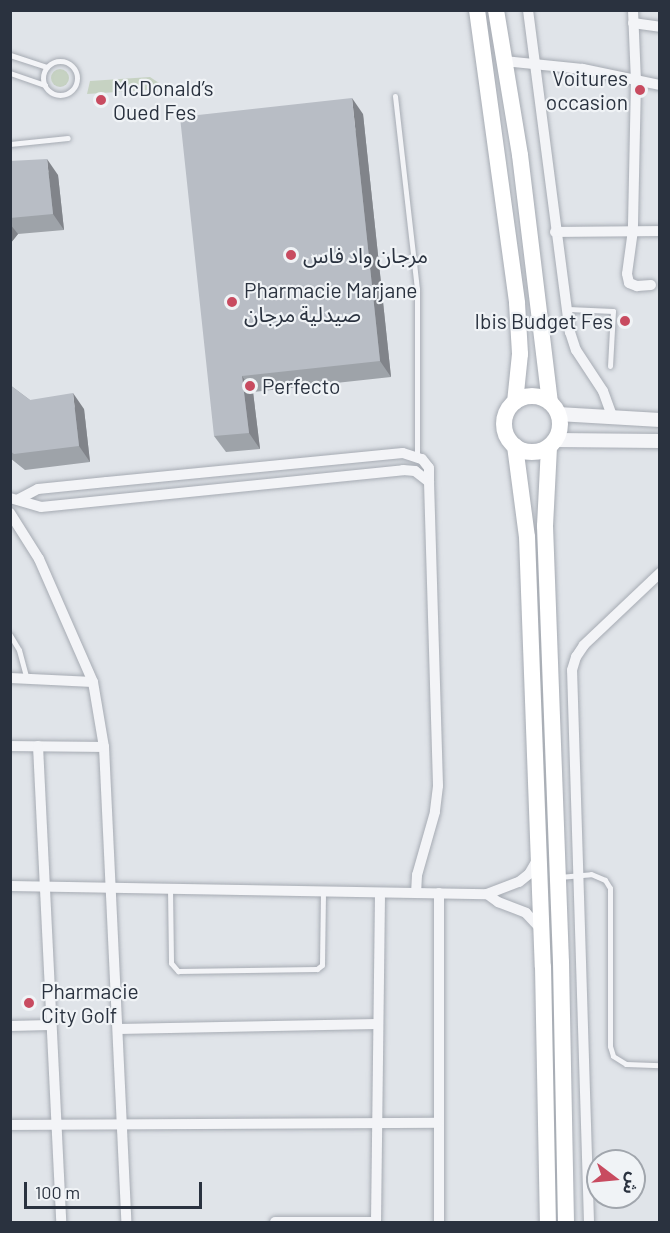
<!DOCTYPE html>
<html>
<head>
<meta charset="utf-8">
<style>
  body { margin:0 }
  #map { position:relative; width:670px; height:1233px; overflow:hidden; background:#e0e4e9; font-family:Barlow,"Noto Sans Arabic",sans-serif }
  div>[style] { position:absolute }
  .green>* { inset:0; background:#c6d2c2 }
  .round { border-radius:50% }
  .roads { filter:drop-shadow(0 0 2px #a6abb3) drop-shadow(0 0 2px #a6abb3) }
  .service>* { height:5px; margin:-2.5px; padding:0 2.5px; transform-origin:2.5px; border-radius:2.5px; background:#f3f4f7 }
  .service>.ring { margin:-2.5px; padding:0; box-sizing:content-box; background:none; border:5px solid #f3f4f7; border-radius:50% }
  .minor>* { height:10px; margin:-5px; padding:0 5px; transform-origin:5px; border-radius:5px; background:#f3f4f7 }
  .tertiary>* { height:14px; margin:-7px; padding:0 7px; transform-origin:7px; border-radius:7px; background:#f3f4f7 }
  .primary>* { height:16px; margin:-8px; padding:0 8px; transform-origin:8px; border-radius:8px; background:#fff }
  .primary>.ring { margin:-8px; padding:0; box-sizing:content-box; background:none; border:16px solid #fff; border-radius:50% }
  .wall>* { inset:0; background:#9ea3a9 }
  .shaded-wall>* { inset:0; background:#81848a }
  .building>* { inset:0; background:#b8bdc5 }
  .dots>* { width:16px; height:16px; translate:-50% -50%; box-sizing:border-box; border:3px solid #f0f3f6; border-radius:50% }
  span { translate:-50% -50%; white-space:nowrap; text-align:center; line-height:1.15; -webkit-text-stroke:4.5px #f0f3f6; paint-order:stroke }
  .poi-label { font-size:21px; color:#2a323f }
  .right { translate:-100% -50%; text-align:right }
  .left { translate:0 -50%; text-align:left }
  .frame { position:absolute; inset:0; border:12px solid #2a323f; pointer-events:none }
  .north { position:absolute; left:586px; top:1149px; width:60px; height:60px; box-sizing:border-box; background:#f0f3f6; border:2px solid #a1a6ad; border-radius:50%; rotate:106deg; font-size:16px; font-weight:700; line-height:24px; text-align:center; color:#2a323f }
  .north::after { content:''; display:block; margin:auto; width:21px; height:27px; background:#c84b60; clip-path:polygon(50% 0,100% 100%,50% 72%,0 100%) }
  .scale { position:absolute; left:24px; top:1182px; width:178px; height:27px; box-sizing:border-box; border:3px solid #2a323f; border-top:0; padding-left:8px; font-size:18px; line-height:21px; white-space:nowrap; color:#2a323f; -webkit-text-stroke:4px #f0f3f6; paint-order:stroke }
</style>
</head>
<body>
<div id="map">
  <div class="green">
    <div class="round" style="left:51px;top:69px;width:18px;height:18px"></div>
    <div style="clip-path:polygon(150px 77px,162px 85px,162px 89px,87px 94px,90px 81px)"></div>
  </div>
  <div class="roads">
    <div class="service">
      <div style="left:10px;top:55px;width:39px;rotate:18deg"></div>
      <div class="ring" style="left:43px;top:61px;width:29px;height:29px"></div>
      <div style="left:10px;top:73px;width:37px;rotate:19deg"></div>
      <div style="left:395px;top:96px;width:194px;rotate:83.5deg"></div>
      <div style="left:417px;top:289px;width:167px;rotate:90deg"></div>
      <div style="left:10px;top:144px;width:58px;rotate:-5.9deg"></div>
      <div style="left:568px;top:309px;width:45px;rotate:2.5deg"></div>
      <div style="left:613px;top:311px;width:55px;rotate:93.1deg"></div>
      <div style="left:10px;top:635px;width:17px;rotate:59deg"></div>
      <div style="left:19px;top:650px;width:30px;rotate:75deg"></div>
      <div style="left:559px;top:877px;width:32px;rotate:-5deg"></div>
      <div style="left:591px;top:874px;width:15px;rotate:23deg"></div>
      <div style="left:605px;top:880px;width:9px;rotate:58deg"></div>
      <div style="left:610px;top:888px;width:158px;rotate:90deg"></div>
      <div style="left:610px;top:1046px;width:10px;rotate:73deg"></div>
      <div style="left:613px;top:1056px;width:15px;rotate:32deg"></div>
      <div style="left:626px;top:1064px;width:34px;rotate:2deg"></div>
      <div style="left:170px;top:889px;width:74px;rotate:89.2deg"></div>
      <div style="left:171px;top:963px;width:11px;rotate:49deg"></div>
      <div style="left:178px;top:971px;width:139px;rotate:-0.8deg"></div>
      <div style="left:317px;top:969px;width:6px;rotate:-39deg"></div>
      <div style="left:322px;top:965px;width:73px;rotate:-89.2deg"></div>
    </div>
    <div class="minor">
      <div style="left:528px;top:10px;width:325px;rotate:82.6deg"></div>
      <div style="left:570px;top:332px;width:19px;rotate:72deg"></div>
      <div style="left:576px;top:350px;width:49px;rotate:56.6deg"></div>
      <div style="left:603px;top:391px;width:29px;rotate:70deg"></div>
      <div style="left:633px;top:10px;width:71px;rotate:87.6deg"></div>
      <div style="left:636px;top:81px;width:149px;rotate:91.2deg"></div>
      <div style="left:633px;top:230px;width:44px;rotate:97.8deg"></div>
      <div style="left:627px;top:274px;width:9px;rotate:77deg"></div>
      <div style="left:629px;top:283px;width:9px;rotate:21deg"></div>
      <div style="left:637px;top:286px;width:14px;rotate:-4deg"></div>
      <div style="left:633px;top:23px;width:27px;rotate:8deg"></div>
      <div style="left:504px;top:61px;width:79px;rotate:5.8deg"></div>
      <div style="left:583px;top:69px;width:79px;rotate:11.7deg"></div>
      <div style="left:555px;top:232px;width:105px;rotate:-0.5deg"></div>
      <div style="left:10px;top:498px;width:32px;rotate:16deg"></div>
      <div style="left:41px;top:507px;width:364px;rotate:-5.8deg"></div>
      <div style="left:403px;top:470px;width:12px;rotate:5deg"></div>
      <div style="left:415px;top:471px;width:18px;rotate:38deg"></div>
      <div style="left:19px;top:499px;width:21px;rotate:-28deg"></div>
      <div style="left:38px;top:489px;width:69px;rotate:-5.8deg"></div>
      <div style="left:107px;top:482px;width:297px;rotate:-5.6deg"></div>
      <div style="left:403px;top:453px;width:20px;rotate:18deg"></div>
      <div style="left:422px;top:459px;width:11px;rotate:52deg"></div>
      <div style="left:429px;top:468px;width:14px;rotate:90deg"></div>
      <div style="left:429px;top:482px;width:304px;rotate:88.3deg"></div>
      <div style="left:438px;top:786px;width:26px;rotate:97deg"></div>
      <div style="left:435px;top:812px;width:66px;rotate:105.9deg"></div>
      <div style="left:417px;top:875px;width:18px;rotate:93deg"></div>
      <div style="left:10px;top:513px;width:54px;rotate:57.8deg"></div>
      <div style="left:39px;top:559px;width:134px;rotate:66.3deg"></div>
      <div style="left:93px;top:682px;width:66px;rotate:80.4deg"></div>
      <div style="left:104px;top:747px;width:476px;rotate:87.3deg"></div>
      <div style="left:10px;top:678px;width:83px;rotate:2.8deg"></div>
      <div style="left:10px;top:746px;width:94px;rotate:0.6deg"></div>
      <div style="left:38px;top:746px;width:477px;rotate:87.2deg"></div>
      <div style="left:10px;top:886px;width:477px;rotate:1deg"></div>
      <div style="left:487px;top:894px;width:34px;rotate:-21deg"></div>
      <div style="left:519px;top:882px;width:13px;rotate:-39deg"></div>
      <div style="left:529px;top:874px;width:16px;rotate:-60deg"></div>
      <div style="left:439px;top:893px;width:329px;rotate:90deg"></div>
      <div style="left:487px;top:894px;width:14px;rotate:36deg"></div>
      <div style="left:498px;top:902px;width:30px;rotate:21deg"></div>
      <div style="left:526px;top:913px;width:22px;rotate:47deg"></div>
      <div style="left:10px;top:1026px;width:40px;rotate:-1.4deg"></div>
      <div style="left:118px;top:1029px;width:259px;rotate:-1.1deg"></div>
      <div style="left:10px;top:1125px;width:428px;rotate:-0.3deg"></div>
      <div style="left:275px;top:1222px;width:101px"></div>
      <div style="left:376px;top:1222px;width:329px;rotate:-89.3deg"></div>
      <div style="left:589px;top:1222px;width:552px;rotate:-91.76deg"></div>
      <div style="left:572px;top:670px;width:14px;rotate:-73deg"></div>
      <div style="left:576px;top:657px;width:14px;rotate:-56deg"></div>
      <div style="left:584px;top:645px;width:105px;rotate:-43.5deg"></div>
    </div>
    <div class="tertiary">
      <div style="left:558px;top:414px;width:102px;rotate:3.4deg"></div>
      <div style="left:555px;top:440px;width:105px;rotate:0.5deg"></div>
    </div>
    <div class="primary">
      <div style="left:477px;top:10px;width:296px;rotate:82.2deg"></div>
      <div style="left:517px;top:303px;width:51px;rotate:86.6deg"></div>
      <div style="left:520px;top:354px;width:48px;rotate:95.9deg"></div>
      <div style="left:496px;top:10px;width:147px;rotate:80.6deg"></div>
      <div style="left:520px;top:155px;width:249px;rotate:83.1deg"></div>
      <div class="ring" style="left:504px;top:396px;width:40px;height:40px"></div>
      <div style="left:515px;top:446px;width:92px;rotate:82.5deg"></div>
      <div style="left:527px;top:537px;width:430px;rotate:87.9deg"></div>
      <div style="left:543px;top:967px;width:255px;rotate:88.9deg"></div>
      <div style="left:549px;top:447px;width:79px;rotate:92.9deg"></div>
      <div style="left:545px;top:526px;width:436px;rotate:87.9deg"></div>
      <div style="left:561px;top:962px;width:260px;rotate:88.9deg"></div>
    </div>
  </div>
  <div class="wall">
    <div style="clip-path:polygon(363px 114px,391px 377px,253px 392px,260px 449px,226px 452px,214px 436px)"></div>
    <div style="clip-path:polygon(10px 161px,58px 175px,64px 230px,18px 234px,10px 244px)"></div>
    <div style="clip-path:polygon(10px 385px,30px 400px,84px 409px,90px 462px,25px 470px,10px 458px)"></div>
  </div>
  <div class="shaded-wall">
    <div style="clip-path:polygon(352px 98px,363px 114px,391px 377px,380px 361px)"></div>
    <div style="clip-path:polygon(47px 159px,58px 175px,64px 230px,53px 214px)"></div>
    <div style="clip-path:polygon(10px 224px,18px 234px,10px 244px)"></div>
    <div style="clip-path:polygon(242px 376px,253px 392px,260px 449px,249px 433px)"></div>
    <div style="clip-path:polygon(73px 393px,84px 409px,90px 462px,79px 446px)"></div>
  </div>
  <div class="building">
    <div style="clip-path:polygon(352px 98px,380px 361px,242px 376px,249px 433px,214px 436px,180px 117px)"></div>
    <div style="clip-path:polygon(47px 159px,53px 214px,10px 218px,10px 161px)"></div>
    <div style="clip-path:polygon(10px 385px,30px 400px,73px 393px,79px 446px,14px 454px,10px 451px)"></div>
  </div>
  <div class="dots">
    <div style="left:640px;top:90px;background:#c84b60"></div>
    <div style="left:101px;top:100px;background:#c84b60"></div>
    <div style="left:291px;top:255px;background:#c84b60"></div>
    <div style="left:232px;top:302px;background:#c84b60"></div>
    <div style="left:625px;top:321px;background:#c84b60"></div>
    <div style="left:250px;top:386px;background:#c84b60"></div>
    <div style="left:29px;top:1003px;background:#c84b60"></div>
  </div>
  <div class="poi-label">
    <span class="right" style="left:628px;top:90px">Voitures<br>occasion</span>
    <span class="left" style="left:113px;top:100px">McDonald’s<br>Oued Fes</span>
    <span class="left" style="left:303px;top:255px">مرجان واد فاس</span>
    <span class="left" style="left:244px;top:302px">Pharmacie Marjane<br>صيدلية مرجان</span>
    <span class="right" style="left:613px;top:321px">Ibis Budget Fes</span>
    <span class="left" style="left:262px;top:386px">Perfecto</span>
    <span class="left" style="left:41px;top:1003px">Pharmacie<br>City Golf</span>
  </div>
  <div class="frame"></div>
  <div class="north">ش</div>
  <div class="scale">100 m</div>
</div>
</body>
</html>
